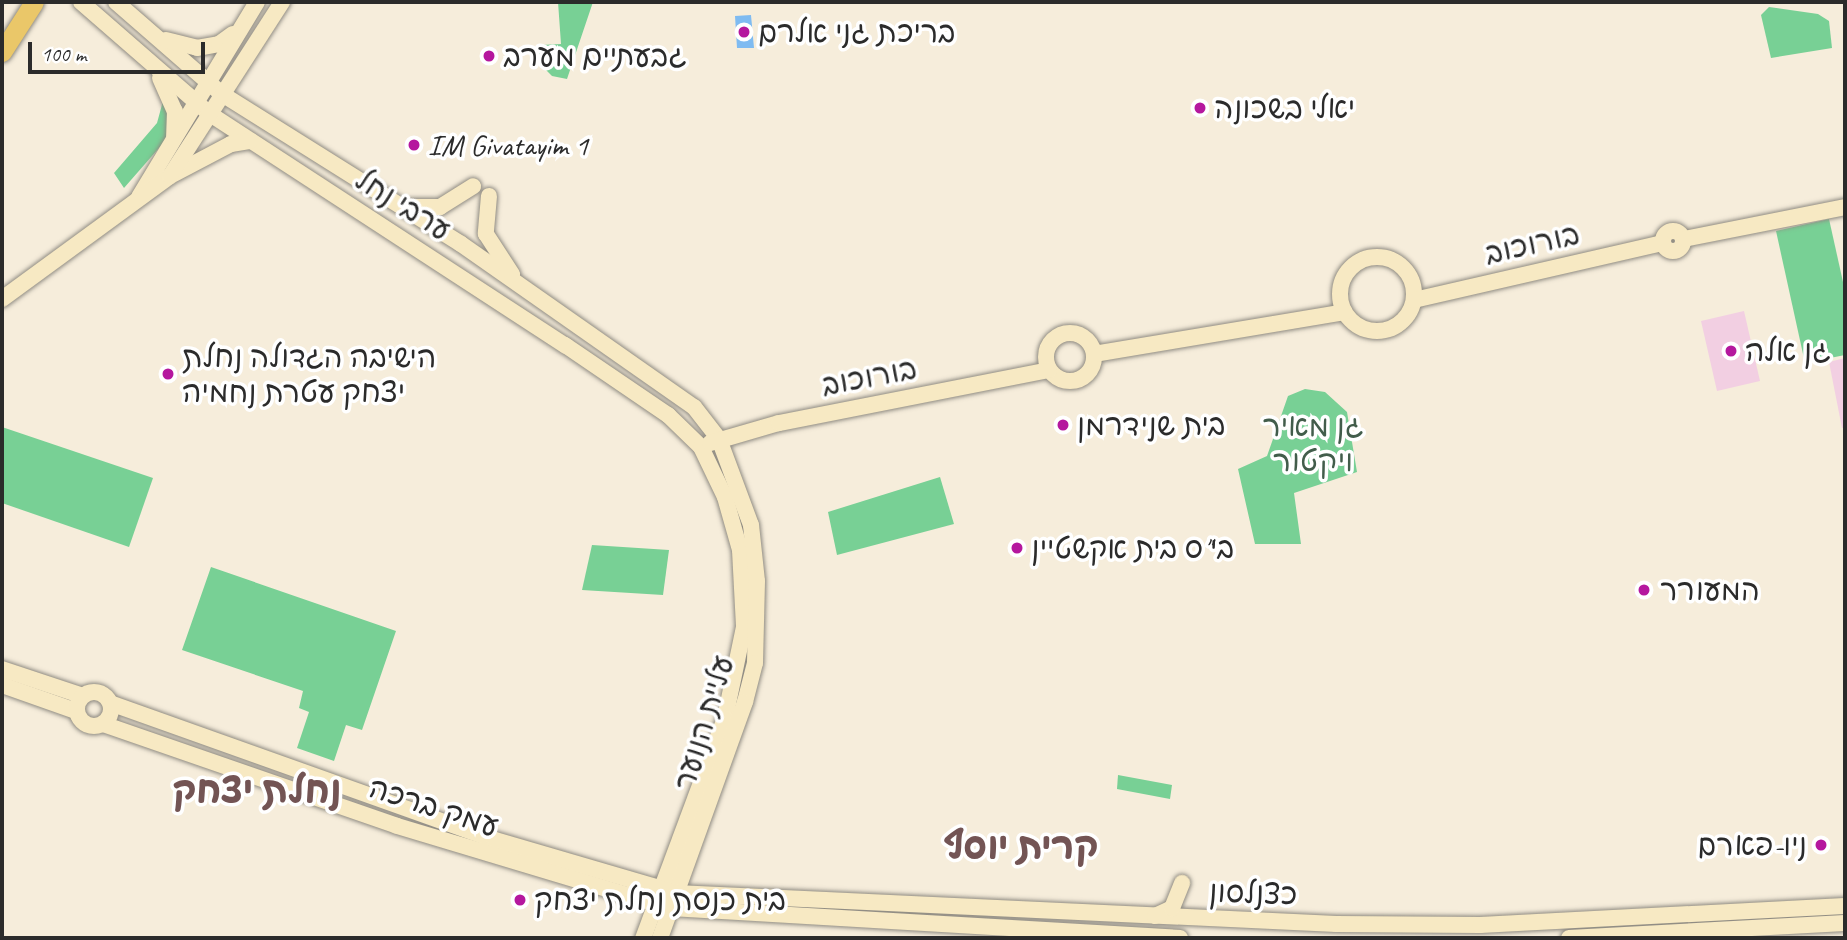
<!DOCTYPE html>
<html>
<head>
<meta charset="utf-8">
<style>
  body { margin:0 }
  #map { position:relative; width:1847px; height:940px; overflow:hidden; background:#f6eddb; font-family:Caveat,"Playpen Sans Hebrew",sans-serif }
  div>[style] { position:absolute }
  .built>* { inset:0; background:#f2cfe2 }
  .green>* { inset:0; background:#78d095 }
  .water>* { inset:0; background:#7fbbf1 }
  .roads { filter:drop-shadow(0 0 2px #908c83) drop-shadow(0 0 2px #908c83) }
  .secondary>* { height:16px; margin:-8px; padding:0 8px; transform-origin:8px; border-radius:8px; background:#f7e9c3 }
  .secondary>.ring { margin:-8px; padding:0; box-sizing:content-box; background:none; border:16px solid #f7e9c3; border-radius:50% }
  .highway>* { height:19px; margin:-9.5px; padding:0 9.5px; transform-origin:9.5px; border-radius:9.5px; background:#eac769 }
  .dots>* { width:19px; height:19px; translate:-50% -50%; box-sizing:border-box; border:4px solid #fff; border-radius:50% }
  span { translate:-50% -50%; white-space:nowrap; text-align:center; line-height:1.15; -webkit-text-stroke:7px #fff; paint-order:stroke }
  .poi-label { font-size:30px; color:#2b2b2b }
  .left { translate:0 -50%; text-align:left }
  .right { translate:-100% -50%; text-align:right }
  .street-label { font-size:30px; color:#2b2b2b }
  .park-label { font-size:30px; color:#425d4b }
  .district-label { font-size:37px; color:#735454; font-weight:700 }
  .frame { position:absolute; inset:0; border:4px solid #2b2b2b; pointer-events:none }
  .scale { position:absolute; left:28px; top:42px; width:177px; height:32px; box-sizing:border-box; border:4px solid #2b2b2b; border-top:0; padding-left:9px; font-size:21px; line-height:24px; white-space:nowrap; color:#2b2b2b; -webkit-text-stroke:5px #fff; paint-order:stroke }
</style>
</head>
<body>
<div id="map">
  <div class="built">
    <div style="clip-path:polygon(1744px 311px,1760px 381px,1717px 391px,1701px 321px)"></div>
    <div style="clip-path:polygon(1845px 358px,1845px 427px,1842px 428px,1829px 362px)"></div>
  </div>
  <div class="green">
    <div style="clip-path:polygon(558px 2px,593px 2px,567px 79px,552px 76px,535px 59px,541px 45px,561px 44px)"></div>
    <div style="clip-path:polygon(1769px 7px,1818px 14px,1829px 21px,1832px 48px,1771px 58px,1761px 15px)"></div>
    <div style="clip-path:polygon(163px 101px,171px 121px,166px 140px,124px 188px,114px 173px,157px 123px)"></div>
    <div style="clip-path:polygon(1829px 219px,1845px 291px,1845px 355px,1805px 363px,1776px 231px)"></div>
    <div style="clip-path:polygon(1305px 389px,1325px 392px,1347px 412px,1357px 472px,1294px 493px,1301px 544px,1255px 544px,1238px 469px,1267px 456px,1288px 396px)"></div>
    <div style="clip-path:polygon(2px 427px,153px 478px,129px 547px,2px 503px)"></div>
    <div style="clip-path:polygon(940px 477px,954px 524px,837px 555px,828px 512px)"></div>
    <div style="clip-path:polygon(592px 545px,669px 550px,663px 595px,582px 590px)"></div>
    <div style="clip-path:polygon(211px 567px,396px 631px,362px 730px,346px 725px,334px 761px,297px 748px,309px 712px,299px 708px,303px 691px,182px 650px)"></div>
    <div style="clip-path:polygon(1118px 775px,1172px 785px,1170px 799px,1117px 789px)"></div>
  </div>
  <div class="water">
    <div style="clip-path:polygon(751px 15px,754px 48px,737px 48px,735px 16px)"></div>
  </div>
  <div class="roads">
    <div class="secondary">
      <div style="left:81px;top:2px;width:171px;rotate:41deg"></div>
      <div style="left:210px;top:114px;width:424px;rotate:33.1deg"></div>
      <div style="left:565px;top:345px;width:125px;rotate:34.2deg"></div>
      <div style="left:668px;top:415px;width:46px;rotate:44.1deg"></div>
      <div style="left:701px;top:447px;width:55px;rotate:64.4deg"></div>
      <div style="left:725px;top:497px;width:55px;rotate:74.2deg"></div>
      <div style="left:740px;top:550px;width:77px;rotate:87deg"></div>
      <div style="left:744px;top:627px;width:93px;rotate:101.8deg"></div>
      <div style="left:725px;top:718px;width:235px;rotate:110.4deg"></div>
      <div style="left:116px;top:2px;width:140px;rotate:41deg"></div>
      <div style="left:222px;top:94px;width:282px;rotate:32.1deg"></div>
      <div style="left:461px;top:244px;width:284px;rotate:35deg"></div>
      <div style="left:694px;top:407px;width:41px;rotate:52deg"></div>
      <div style="left:719px;top:439px;width:92px;rotate:69.6deg"></div>
      <div style="left:751px;top:525px;width:56px;rotate:83.9deg"></div>
      <div style="left:757px;top:581px;width:82px;rotate:91.4deg"></div>
      <div style="left:755px;top:663px;width:40px;rotate:104.4deg"></div>
      <div style="left:745px;top:702px;width:251px;rotate:109.8deg"></div>
      <div style="left:166px;top:40px;width:32px;rotate:14deg"></div>
      <div style="left:197px;top:48px;width:22px;rotate:-10deg"></div>
      <div style="left:219px;top:44px;width:17px;rotate:-36deg"></div>
      <div style="left:160px;top:78px;width:36px;rotate:66deg"></div>
      <div style="left:175px;top:111px;width:25px;rotate:92deg"></div>
      <div style="left:174px;top:174px;width:64px;rotate:-27.8deg"></div>
      <div style="left:231px;top:144px;width:20px;rotate:-9deg"></div>
      <div style="left:489px;top:196px;width:38px;rotate:95deg"></div>
      <div style="left:486px;top:234px;width:48px;rotate:57deg"></div>
      <div style="left:139px;top:197px;width:228px;rotate:-58.8deg"></div>
      <div style="left:405px;top:207px;width:35px"></div>
      <div style="left:440px;top:207px;width:39px;rotate:-32deg"></div>
      <div class="ring" style="left:1663px;top:231px;width:4px;height:4px"></div>
      <div style="left:1684px;top:239px;width:164px;rotate:-11.2deg"></div>
      <div class="ring" style="left:1340px;top:257px;width:58px;height:58px"></div>
      <div style="left:2px;top:299px;width:208px;rotate:-36.2deg"></div>
      <div style="left:170px;top:176px;width:207px;rotate:-57.2deg"></div>
      <div style="left:1414px;top:300px;width:255px;rotate:-12.9deg"></div>
      <div class="ring" style="left:1046px;top:333px;width:32px;height:32px"></div>
      <div style="left:1094px;top:354px;width:254px;rotate:-9.5deg"></div>
      <div style="left:710px;top:443px;width:72px;rotate:-16.2deg"></div>
      <div style="left:779px;top:423px;width:275px;rotate:-11.1deg"></div>
      <div style="left:2px;top:669px;width:85px;rotate:18.4deg"></div>
      <div style="left:2px;top:685px;width:78px;rotate:19.4deg"></div>
      <div class="ring" style="left:77px;top:692px;width:18px;height:18px"></div>
      <div style="left:110px;top:703px;width:409px;rotate:19.6deg"></div>
      <div style="left:495px;top:840px;width:189px;rotate:16.3deg"></div>
      <div style="left:676px;top:893px;width:661px;rotate:2.69deg"></div>
      <div style="left:1336px;top:924px;width:144px;rotate:0.4deg"></div>
      <div style="left:1480px;top:925px;width:365px;rotate:-3deg"></div>
      <div style="left:103px;top:724px;width:311px;rotate:19.1deg"></div>
      <div style="left:397px;top:826px;width:286px;rotate:16.7deg"></div>
      <div style="left:671px;top:908px;width:510px;rotate:3.37deg"></div>
      <div style="left:1155px;top:916px;width:19px;rotate:-25deg"></div>
      <div style="left:1172px;top:908px;width:27px;rotate:-68deg"></div>
      <div style="left:1569px;top:938px;width:276px;rotate:-3.1deg"></div>
    </div>
    <div class="highway">
      <div style="left:2px;top:52px;width:59px;rotate:-57.4deg"></div>
    </div>
  </div>
  <div class="dots">
    <div style="left:744px;top:32px;background:#b5179e"></div>
    <div style="left:489px;top:56px;background:#b5179e"></div>
    <div style="left:1200px;top:108px;background:#b5179e"></div>
    <div style="left:414px;top:145px;background:#b5179e"></div>
    <div style="left:1731px;top:351px;background:#b5179e"></div>
    <div style="left:168px;top:374px;background:#b5179e"></div>
    <div style="left:1063px;top:425px;background:#b5179e"></div>
    <div style="left:1017px;top:548px;background:#b5179e"></div>
    <div style="left:1644px;top:590px;background:#b5179e"></div>
    <div style="left:1821px;top:845px;background:#b5179e"></div>
    <div style="left:520px;top:900px;background:#b5179e"></div>
  </div>
  <div class="poi-label">
    <span class="left" style="left:758px;top:32px">בריכת גני אלרם</span>
    <span class="left" style="left:503px;top:56px">גבעתיים מערב</span>
    <span class="left" style="left:1214px;top:108px">יאלי בשכונה</span>
    <span class="left" style="left:428px;top:145px">IM Givatayim 1</span>
    <span class="left" style="left:1745px;top:351px">גן אלה</span>
    <span class="left" style="left:182px;top:374px">הישיבה הגדולה נחלת<br>יצחק עטרת נחמיה</span>
    <span class="left" style="left:1077px;top:425px">בית שנידרמן</span>
    <span class="left" style="left:1031px;top:548px">בי"ס בית אקשטיין</span>
    <span class="left" style="left:1660px;top:590px">המעורר</span>
    <span class="right" style="left:1807px;top:845px">ניו-פארם</span>
    <span class="left" style="left:534px;top:900px">בית כנסת נחלת יצחק</span>
  </div>
  <div class="street-label">
    <span style="left:403px;top:205px;rotate:32deg">ערבי נחל</span>
    <span style="left:1532px;top:244px;rotate:-13deg">בורוכוב</span>
    <span style="left:869px;top:377px;rotate:-11deg">בורוכוב</span>
    <span style="left:704px;top:723px;rotate:-73deg">עליית הנוער</span>
    <span style="left:434px;top:807px;rotate:18deg">עמק ברכה</span>
    <span style="left:1253px;top:893px;rotate:2deg">כצנלסון</span>
  </div>
  <div class="park-label">
    <span style="left:1313px;top:443px">גן מאיר<br>ויקטור</span>
  </div>
  <div class="district-label">
    <span style="left:257px;top:790px">נחלת יצחק</span>
    <span style="left:1021px;top:846px">קרית יוסף</span>
  </div>
  <div class="frame"></div>
  <div class="scale">100 m</div>
</div>
</body>
</html>
